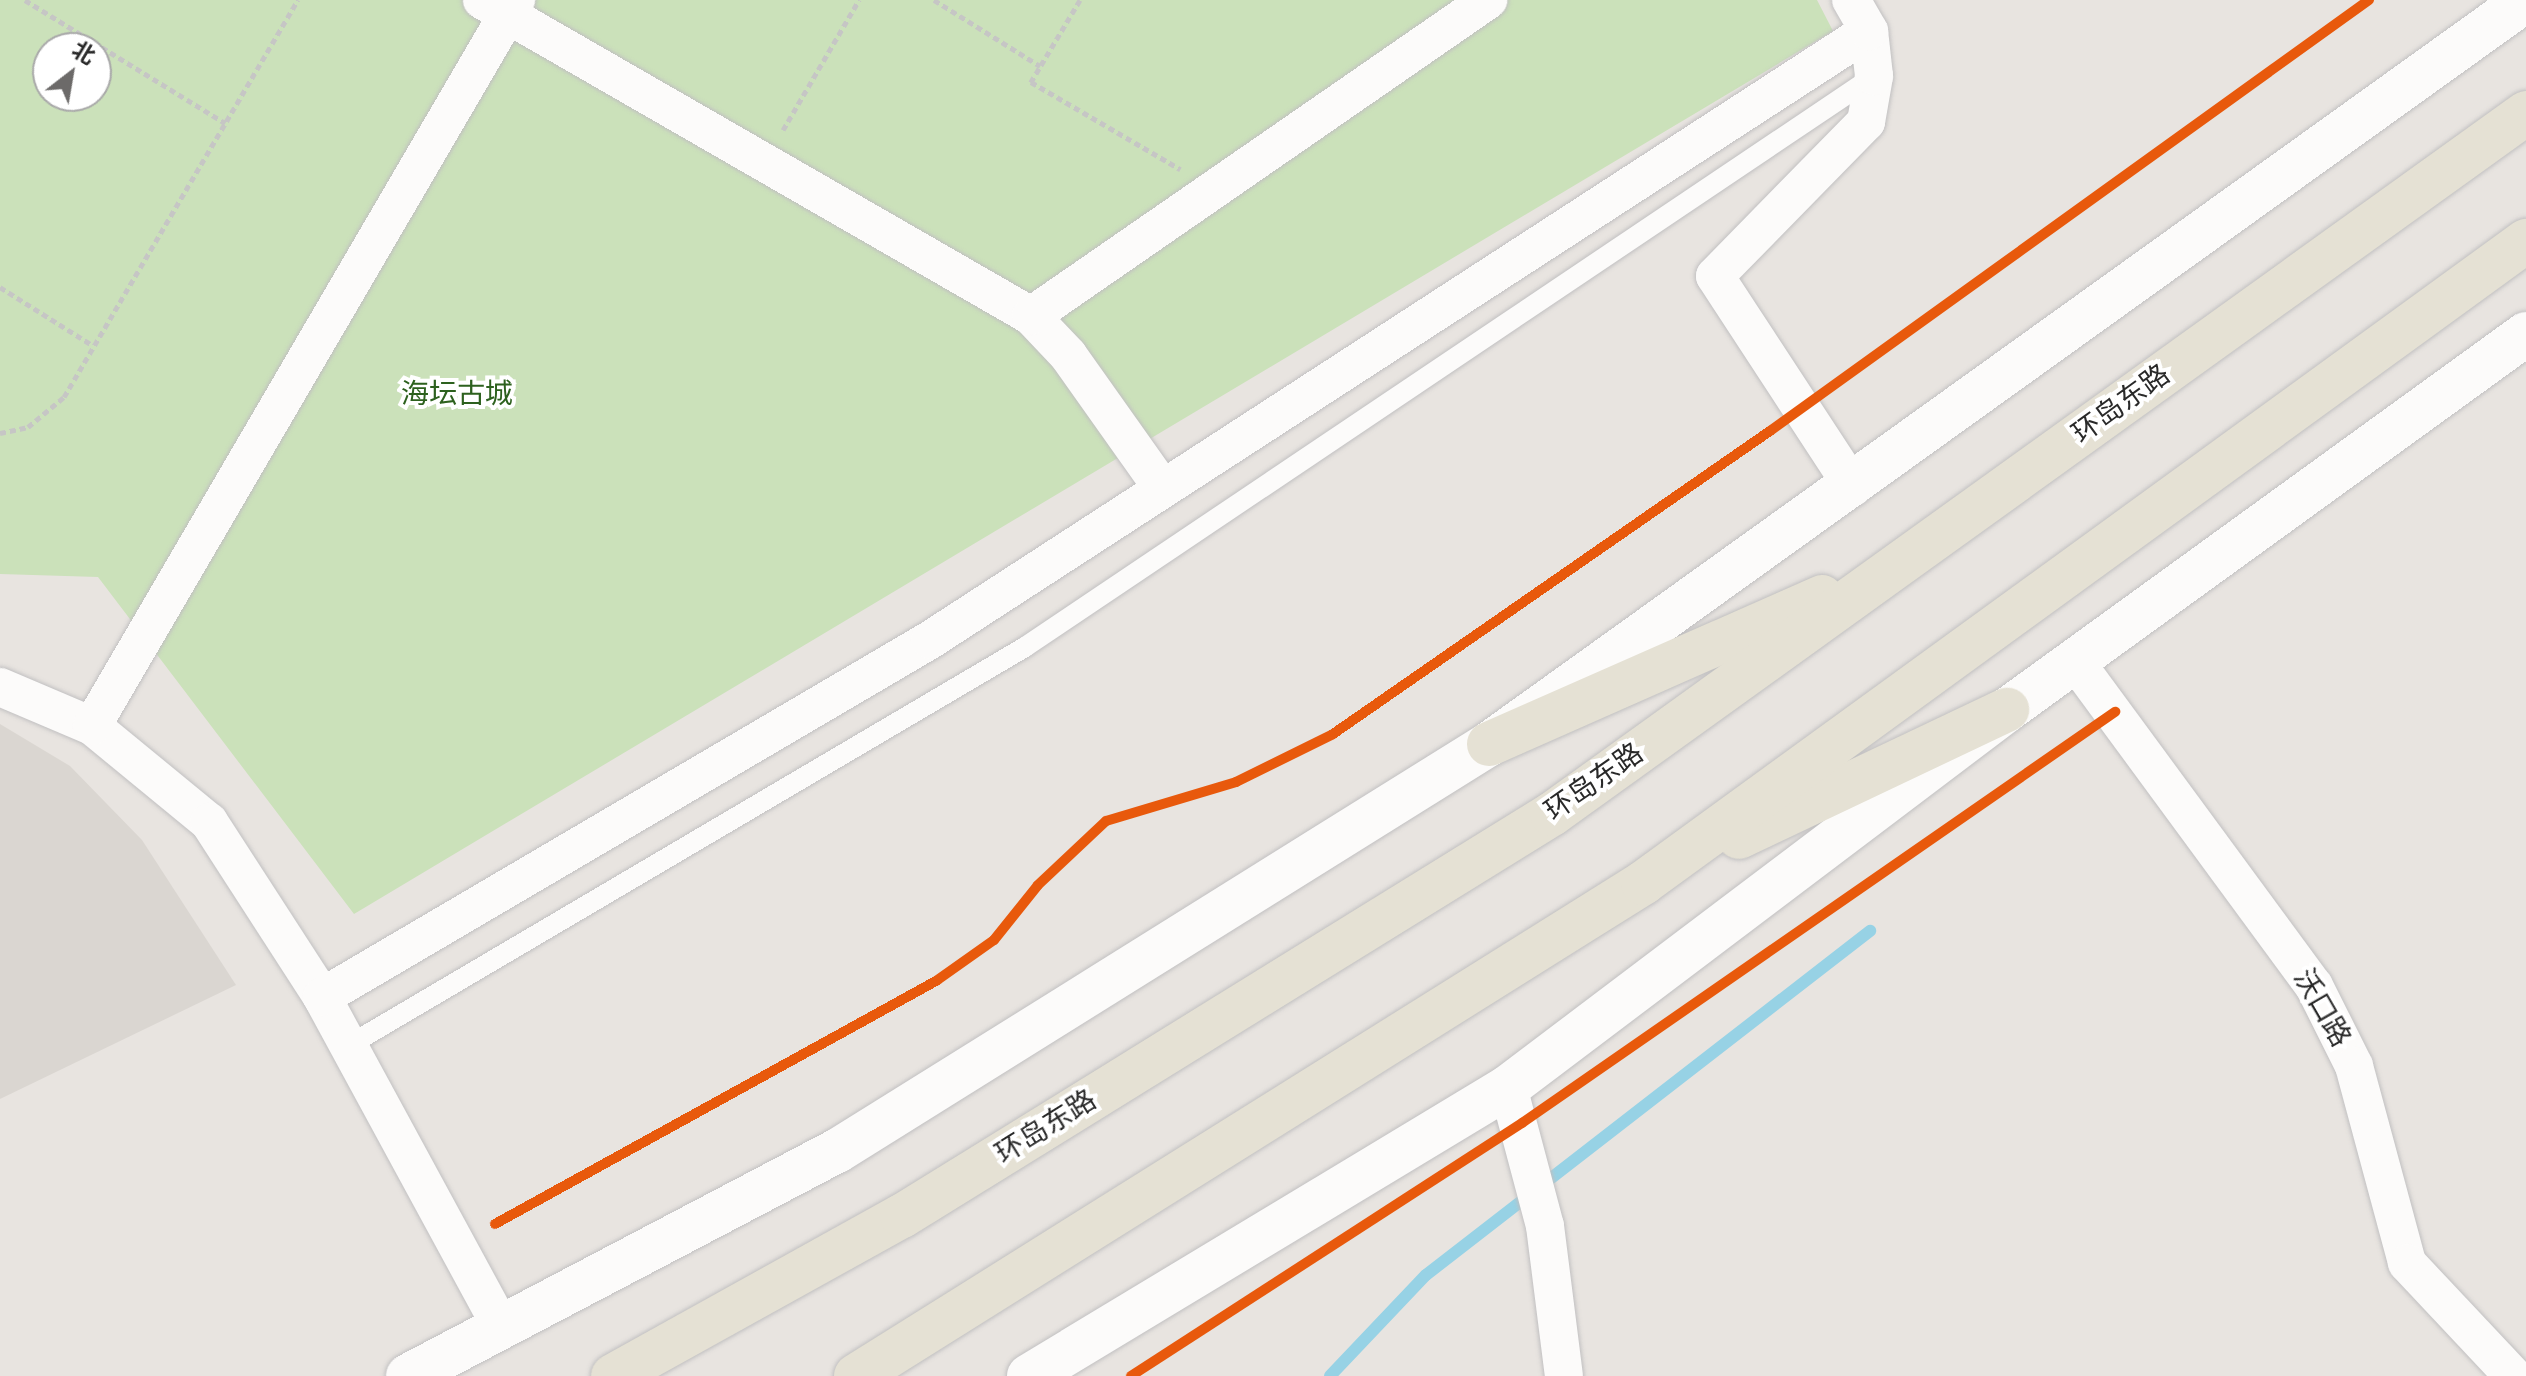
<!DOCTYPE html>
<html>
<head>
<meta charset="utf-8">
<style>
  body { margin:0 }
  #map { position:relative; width:2526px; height:1376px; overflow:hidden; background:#e8e4e0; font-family:"Fira Sans Condensed","Noto Sans SC",sans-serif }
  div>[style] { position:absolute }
  .green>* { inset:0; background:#cbe1ba }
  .plaza>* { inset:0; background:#dad6d1 }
  .stream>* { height:12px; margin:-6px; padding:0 6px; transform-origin:6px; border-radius:6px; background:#97d2e5 }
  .path>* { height:5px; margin-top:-2.5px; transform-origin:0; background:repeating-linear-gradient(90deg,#c6c6c5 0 6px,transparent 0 10px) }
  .roads { filter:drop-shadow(0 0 2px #c1c0c1) drop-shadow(0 0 2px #c1c0c1) }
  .lane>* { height:20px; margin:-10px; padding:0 10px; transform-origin:10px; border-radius:10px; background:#fcfbfa }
  .street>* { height:38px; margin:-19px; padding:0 19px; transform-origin:19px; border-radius:19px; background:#fcfbfa }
  .secondary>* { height:44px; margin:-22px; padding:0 22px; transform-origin:22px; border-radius:22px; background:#fcfbfa }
  .primary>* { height:44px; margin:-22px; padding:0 22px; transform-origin:22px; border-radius:22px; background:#e5e1d4 }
  .cycleway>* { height:10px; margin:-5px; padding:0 5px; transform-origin:5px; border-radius:5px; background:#e8590c }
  span { translate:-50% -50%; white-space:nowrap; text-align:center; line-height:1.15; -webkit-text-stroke:8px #fff; paint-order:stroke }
  .park-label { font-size:28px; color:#2d611e }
  .street-label { font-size:28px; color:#292929 }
  .north { position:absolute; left:32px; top:32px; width:80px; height:80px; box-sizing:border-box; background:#fff; border:2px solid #a9a9a9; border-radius:50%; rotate:31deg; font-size:22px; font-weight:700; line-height:32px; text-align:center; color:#292929 }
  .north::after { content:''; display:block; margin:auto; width:28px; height:36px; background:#6c6a69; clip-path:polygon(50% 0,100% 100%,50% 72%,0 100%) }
</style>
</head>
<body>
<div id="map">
  <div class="green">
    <div style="clip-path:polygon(evenodd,0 0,1817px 0,1833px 31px,354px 914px,98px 577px,0 574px,0 0,48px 48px,96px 48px,96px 96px,48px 96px,48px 48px)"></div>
  </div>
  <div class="plaza">
    <div style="clip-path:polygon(0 724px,70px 766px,142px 840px,236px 985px,0 1099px)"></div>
  </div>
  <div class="stream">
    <div style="left:1330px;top:1376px;width:139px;rotate:-46.5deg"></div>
    <div style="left:1426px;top:1275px;width:562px;rotate:-37.77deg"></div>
  </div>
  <div class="path">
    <div style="left:25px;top:0;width:235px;rotate:31.6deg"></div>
    <div style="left:934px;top:0;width:125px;rotate:31.9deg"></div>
    <div style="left:1080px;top:0;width:96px;rotate:120.9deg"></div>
    <div style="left:1031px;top:82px;width:173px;rotate:30.3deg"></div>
    <div style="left:783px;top:130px;width:151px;rotate:-59.7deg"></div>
    <div style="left:0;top:287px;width:109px;rotate:32.2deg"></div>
    <div style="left:0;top:433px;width:29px;rotate:-12deg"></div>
    <div style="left:28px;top:427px;width:47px;rotate:-39.8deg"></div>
    <div style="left:64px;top:397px;width:461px;rotate:-59.5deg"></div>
  </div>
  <div class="roads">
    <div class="lane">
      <div style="left:346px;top:1047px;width:788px;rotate:-30.5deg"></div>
      <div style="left:1025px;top:647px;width:1023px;rotate:-33.92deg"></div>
    </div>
    <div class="street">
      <div style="left:482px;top:0;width:633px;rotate:29.92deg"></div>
      <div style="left:1031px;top:316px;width:54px;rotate:46.5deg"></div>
      <div style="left:1068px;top:355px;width:164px;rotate:54.7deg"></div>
      <div style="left:1031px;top:316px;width:556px;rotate:-34.66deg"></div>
      <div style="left:1853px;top:487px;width:252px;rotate:-123.2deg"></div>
      <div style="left:1715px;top:276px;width:216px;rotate:-45.6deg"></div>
      <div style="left:1866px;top:122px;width:47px;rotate:-80.1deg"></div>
      <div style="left:1874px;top:76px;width:45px;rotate:-96.3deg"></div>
      <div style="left:2075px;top:661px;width:403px;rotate:53.7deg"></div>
      <div style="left:2314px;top:986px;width:89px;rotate:63.4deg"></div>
      <div style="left:2354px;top:1066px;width:204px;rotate:74.9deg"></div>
      <div style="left:2407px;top:1263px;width:155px;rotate:46.8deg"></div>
      <div style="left:0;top:687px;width:100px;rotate:23deg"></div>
      <div style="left:92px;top:726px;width:151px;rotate:39.4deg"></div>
      <div style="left:209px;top:822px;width:208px;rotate:57.1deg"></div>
      <div style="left:322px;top:997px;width:375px;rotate:61.5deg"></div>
      <div style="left:92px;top:726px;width:841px;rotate:-59.71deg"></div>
      <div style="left:322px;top:997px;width:705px;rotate:-30.42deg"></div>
      <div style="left:930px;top:640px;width:1119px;rotate:-32.97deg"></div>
      <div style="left:1869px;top:31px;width:36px;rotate:-120deg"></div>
      <div style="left:1508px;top:1087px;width:144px;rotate:75.1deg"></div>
      <div style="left:1545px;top:1226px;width:151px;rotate:82.8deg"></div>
    </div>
    <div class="secondary">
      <div style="left:408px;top:1376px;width:484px;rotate:-27.7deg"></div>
      <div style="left:837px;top:1151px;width:769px;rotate:-31.97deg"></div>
      <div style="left:1489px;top:744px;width:1276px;rotate:-35.66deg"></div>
      <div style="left:1029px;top:1376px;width:559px;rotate:-31.1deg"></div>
      <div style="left:1508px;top:1087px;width:625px;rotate:-37.07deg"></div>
      <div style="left:2007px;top:710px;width:641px;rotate:-35.92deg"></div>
    </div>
    <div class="primary">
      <div style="left:1489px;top:744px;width:364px;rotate:-23.8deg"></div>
      <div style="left:1739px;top:837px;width:297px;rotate:-25.4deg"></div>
      <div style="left:613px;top:1376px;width:330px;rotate:-29deg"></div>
      <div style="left:902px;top:1216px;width:764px;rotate:-31.74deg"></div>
      <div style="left:1552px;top:814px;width:1200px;rotate:-35.74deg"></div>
      <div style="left:856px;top:1376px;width:929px;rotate:-32.06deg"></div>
      <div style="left:1643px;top:883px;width:1092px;rotate:-36.02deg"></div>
    </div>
  </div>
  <div class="cycleway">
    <div style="left:495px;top:1224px;width:504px;rotate:-28.86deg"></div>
    <div style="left:936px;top:981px;width:71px;rotate:-35.3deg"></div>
    <div style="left:994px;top:940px;width:70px;rotate:-51.3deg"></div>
    <div style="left:1038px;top:885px;width:93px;rotate:-43.3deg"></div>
    <div style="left:1106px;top:821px;width:136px;rotate:-16.7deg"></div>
    <div style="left:1236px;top:782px;width:108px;rotate:-26.3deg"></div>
    <div style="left:1333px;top:734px;width:532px;rotate:-34.74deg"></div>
    <div style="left:1770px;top:431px;width:738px;rotate:-35.74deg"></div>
    <div style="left:1131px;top:1376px;width:466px;rotate:-32.9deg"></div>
    <div style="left:1522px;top:1123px;width:722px;rotate:-34.73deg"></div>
  </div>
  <div class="park-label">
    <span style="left:457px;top:394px">海坛古城</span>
  </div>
  <div class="street-label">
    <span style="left:2121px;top:404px;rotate:-36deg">环岛东路</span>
    <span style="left:1594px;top:782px;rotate:-35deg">环岛东路</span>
    <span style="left:2322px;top:1008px;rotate:60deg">沃口路</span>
    <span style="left:1046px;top:1127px;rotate:-32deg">环岛东路</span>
  </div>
  <div class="north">北</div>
</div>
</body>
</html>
